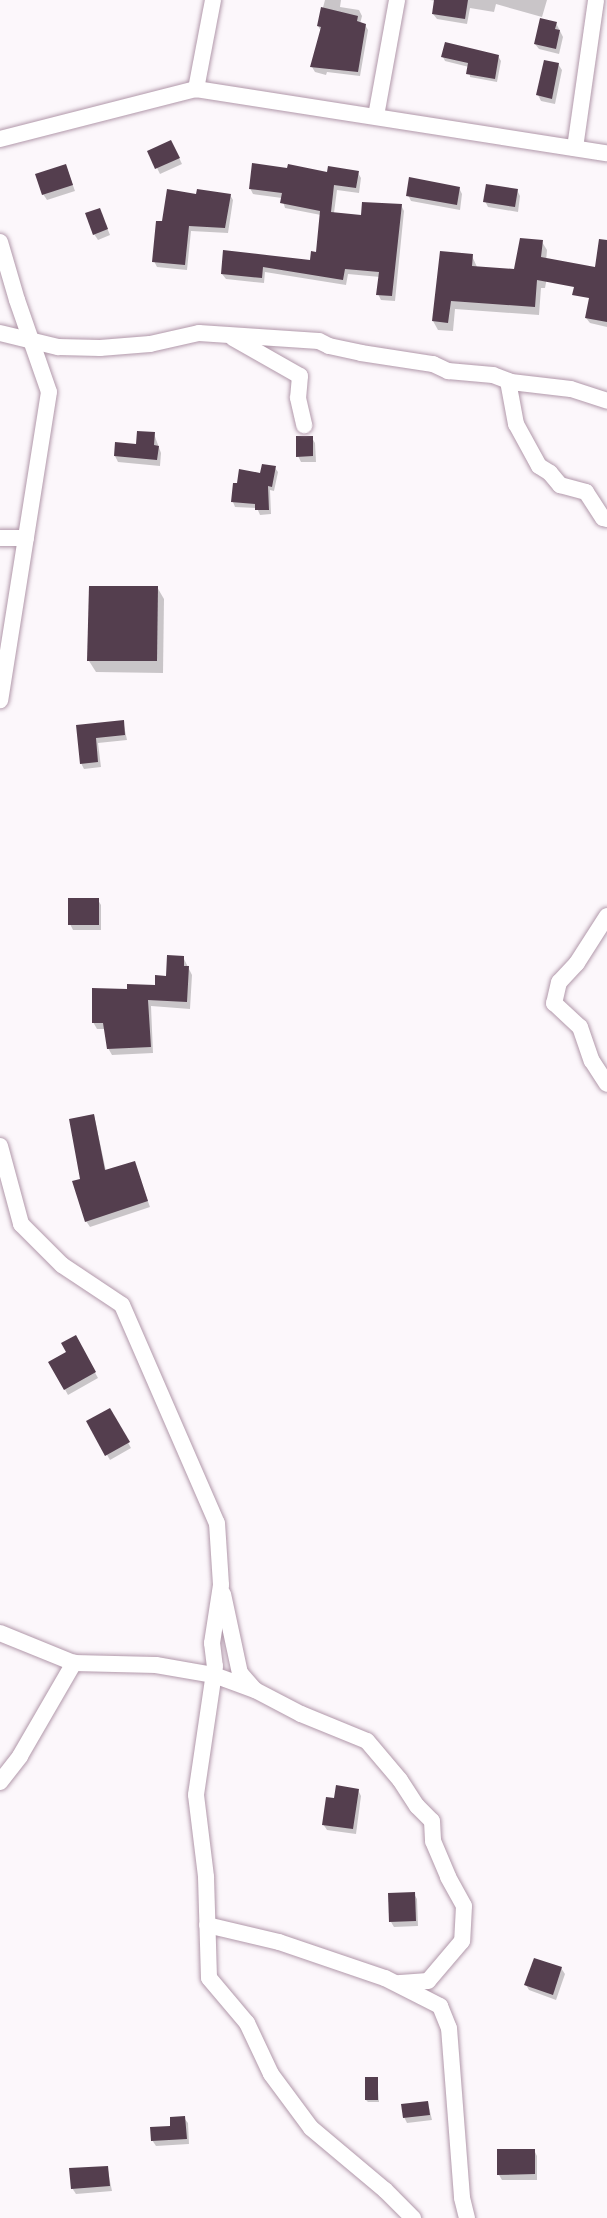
<!DOCTYPE html>
<html>
<head>
<meta charset="utf-8">
<style>
  body { margin:0 }
  #map { position:relative; width:607px; height:2218px; overflow:hidden; background:#fcf7fb; font-family:"Work Sans",sans-serif }
  div>[style] { position:absolute }
  .shadow>* { inset:0; background:#0003 }
  .building>* { inset:0; background:#543e4e }
  .roads { filter:drop-shadow(0 0 2px #b198aa) drop-shadow(0 0 2px #b198aa) }
  .minor>* { height:16px; margin:-8px; padding:0 8px; transform-origin:8px; border-radius:8px; background:#fff }
  span { translate:-50% -50%; white-space:nowrap; text-align:center; line-height:1.15; -webkit-text-stroke:6px #fff; paint-order:stroke }
</style>
</head>
<body>
<div id="map">
  <div class="shadow">
    <div style="clip-path:polygon(325px 0,341px 0,340px 7px,359px 10px,362px 16px,360px 24px,365px 25px,368px 30px,360px 76px,327px 72px,326px 75px,315px 72px,312px 67px,321px 31px,318px 26px)"></div>
    <div style="clip-path:polygon(430px 0,547px 0,542px 17px,496px 4px,494px 12px,470px 8px,467px 24px,437px 19px,433px 14px,436px 1px)"></div>
    <div style="clip-path:polygon(556px 23px,563px 37px,559px 54px,539px 49px,535px 44px)"></div>
    <div style="clip-path:polygon(498px 56px,501px 61px,497px 82px,470px 77px,469px 67px,445px 61px,443px 57px)"></div>
    <div style="clip-path:polygon(558px 64px,562px 70px,555px 104px,541px 101px,538px 95px)"></div>
    <div style="clip-path:polygon(174px 147px,182px 164px,160px 174px,149px 152px)"></div>
    <div style="clip-path:polygon(66px 166px,75px 191px,47px 200px,43px 194px)"></div>
    <div style="clip-path:polygon(358px 173px,361px 178px,359px 193px,337px 190px,334px 213px,363px 216px,401px 205px,404px 211px,395px 301px,381px 300px,378px 294px,380px 277px,348px 274px,346px 285px,265px 272px,264px 283px,226px 279px,222px 274px,224px 252px,311px 262px,318px 253px,321px 215px,285px 208px,282px 198px,253px 194px,250px 188px,328px 174px)"></div>
    <div style="clip-path:polygon(459px 188px,462px 194px,460px 210px,411px 201px,408px 195px)"></div>
    <div style="clip-path:polygon(517px 190px,520px 196px,518px 212px,488px 207px,485px 201px)"></div>
    <div style="clip-path:polygon(197px 195px,230px 195px,233px 200px,228px 233px,191px 231px,187px 270px,157px 267px,154px 261px,163px 223px)"></div>
    <div style="clip-path:polygon(102px 215px,110px 235px,98px 240px,94px 234px)"></div>
    <div style="clip-path:polygon(542px 242px,547px 250px,546px 262px,549px 267px,545px 288px,541px 288px,539px 315px,455px 309px,453px 331px,438px 330px,433px 321px,472px 256px,477px 267px,516px 271px)"></div>
    <div style="clip-path:polygon(607px 301px,607px 327px,590px 323px,586px 318px)"></div>
    <div style="clip-path:polygon(154px 434px,161px 453px,160px 466px,118px 462px,115px 456px)"></div>
    <div style="clip-path:polygon(312px 438px,315px 443px,316px 462px,301px 462px,298px 456px)"></div>
    <div style="clip-path:polygon(275px 468px,278px 472px,274px 491px,270px 490px,271px 514px,260px 515px,257px 508px,235px 507px,233px 502px,261px 475px)"></div>
    <div style="clip-path:polygon(157px 587px,164px 599px,163px 673px,96px 672px,89px 661px)"></div>
    <div style="clip-path:polygon(123px 721px,127px 740px,98px 743px,101px 767px,84px 769px,81px 763px,77px 726px)"></div>
    <div style="clip-path:polygon(98px 900px,101px 905px,101px 930px,73px 930px,70px 924px)"></div>
    <div style="clip-path:polygon(183px 957px,192px 975px,190px 1009px,151px 1006px,153px 1053px,112px 1055px,108px 1048px,106px 1029px,97px 1029px,93px 1022px,128px 990px,156px 987px)"></div>
    <div style="clip-path:polygon(94px 1115px,106px 1171px,134px 1162px,150px 1207px,90px 1227px,86px 1221px,82px 1180px)"></div>
    <div style="clip-path:polygon(75px 1337px,98px 1378px,68px 1395px,50px 1362px,68px 1353px)"></div>
    <div style="clip-path:polygon(110px 1410px,131px 1448px,110px 1460px,88px 1422px)"></div>
    <div style="clip-path:polygon(358px 1790px,361px 1796px,356px 1834px,327px 1830px,323px 1824px)"></div>
    <div style="clip-path:polygon(414px 1894px,417px 1899px,418px 1926px,394px 1927px,391px 1922px)"></div>
    <div style="clip-path:polygon(561px 1968px,565px 1974px,556px 2000px,529px 1990px,526px 1985px)"></div>
    <div style="clip-path:polygon(377px 2078px,379px 2102px,368px 2102px,366px 2100px)"></div>
    <div style="clip-path:polygon(428px 2103px,432px 2120px,407px 2123px,404px 2117px)"></div>
    <div style="clip-path:polygon(184px 2118px,188px 2123px,189px 2144px,156px 2146px,152px 2140px)"></div>
    <div style="clip-path:polygon(534px 2150px,537px 2156px,537px 2180px,502px 2180px,499px 2175px)"></div>
    <div style="clip-path:polygon(107px 2167px,112px 2191px,76px 2194px,72px 2188px)"></div>
  </div>
  <div class="building">
    <div style="clip-path:polygon(434px 0,468px 0,465px 19px,432px 14px)"></div>
    <div style="clip-path:polygon(321px 7px,358px 16px,357px 21px,366px 24px,358px 72px,310px 67px,321px 27px,317px 26px)"></div>
    <div style="clip-path:polygon(540px 18px,557px 22px,555px 29px,560px 30px,556px 49px,534px 44px)"></div>
    <div style="clip-path:polygon(445px 42px,499px 55px,495px 79px,466px 74px,468px 63px,441px 57px)"></div>
    <div style="clip-path:polygon(544px 60px,559px 63px,552px 99px,536px 95px)"></div>
    <div style="clip-path:polygon(171px 140px,180px 158px,155px 169px,147px 151px)"></div>
    <div style="clip-path:polygon(252px 163px,287px 168px,288px 164px,327px 172px,328px 166px,359px 171px,356px 188px,334px 185px,331px 212px,361px 215px,362px 202px,402px 204px,392px 296px,376px 295px,379px 272px,345px 269px,343px 280px,263px 267px,262px 278px,221px 274px,223px 250px,310px 260px,311px 251px,316px 252px,320px 211px,280px 203px,282px 193px,249px 189px)"></div>
    <div style="clip-path:polygon(66px 164px,73px 185px,42px 195px,35px 174px)"></div>
    <div style="clip-path:polygon(409px 177px,460px 187px,457px 205px,406px 196px)"></div>
    <div style="clip-path:polygon(486px 184px,518px 189px,515px 207px,483px 202px)"></div>
    <div style="clip-path:polygon(167px 189px,196px 194px,197px 189px,231px 194px,225px 228px,189px 226px,185px 265px,152px 262px,156px 221px,162px 221px)"></div>
    <div style="clip-path:polygon(100px 208px,108px 229px,93px 235px,85px 213px)"></div>
    <div style="clip-path:polygon(520px 238px,543px 240px,541px 257px,595px 267px,599px 239px,607px 240px,607px 322px,585px 318px,589px 298px,572px 295px,574px 287px,537px 280px,535px 307px,451px 301px,448px 323px,432px 321px,440px 251px,473px 254px,472px 266px,514px 269px)"></div>
    <div style="clip-path:polygon(137px 431px,155px 432px,154px 445px,159px 446px,157px 460px,114px 456px,115px 442px,136px 444px)"></div>
    <div style="clip-path:polygon(296px 436px,313px 436px,313px 456px,296px 457px)"></div>
    <div style="clip-path:polygon(262px 464px,276px 466px,272px 487px,268px 486px,269px 510px,255px 510px,255px 504px,231px 502px,233px 483px,237px 483px,239px 469px,260px 473px)"></div>
    <div style="clip-path:polygon(89px 586px,158px 586px,157px 661px,87px 661px)"></div>
    <div style="clip-path:polygon(124px 720px,125px 735px,96px 738px,98px 762px,80px 764px,76px 725px)"></div>
    <div style="clip-path:polygon(68px 898px,99px 898px,99px 925px,68px 925px)"></div>
    <div style="clip-path:polygon(167px 955px,184px 956px,184px 966px,189px 966px,187px 1002px,148px 1000px,151px 1047px,107px 1049px,103px 1023px,92px 1023px,92px 988px,127px 989px,127px 984px,155px 985px,155px 975px,166px 976px)"></div>
    <div style="clip-path:polygon(94px 1114px,105px 1170px,135px 1161px,148px 1201px,85px 1222px,72px 1181px,80px 1179px,69px 1119px)"></div>
    <div style="clip-path:polygon(76px 1335px,96px 1372px,64px 1390px,48px 1362px,66px 1352px,61px 1343px)"></div>
    <div style="clip-path:polygon(110px 1408px,130px 1442px,105px 1456px,86px 1421px)"></div>
    <div style="clip-path:polygon(336px 1785px,359px 1789px,353px 1829px,322px 1825px,326px 1797px,334px 1798px)"></div>
    <div style="clip-path:polygon(415px 1892px,416px 1921px,389px 1922px,388px 1893px)"></div>
    <div style="clip-path:polygon(534px 1958px,562px 1967px,553px 1995px,524px 1985px)"></div>
    <div style="clip-path:polygon(365px 2077px,378px 2077px,378px 2100px,365px 2100px)"></div>
    <div style="clip-path:polygon(428px 2101px,430px 2115px,403px 2118px,401px 2104px)"></div>
    <div style="clip-path:polygon(185px 2116px,187px 2139px,151px 2141px,150px 2127px,170px 2126px,170px 2117px)"></div>
    <div style="clip-path:polygon(497px 2149px,535px 2149px,535px 2174px,497px 2175px)"></div>
    <div style="clip-path:polygon(108px 2166px,110px 2186px,71px 2189px,69px 2168px)"></div>
  </div>
  <div class="roads">
    <div class="minor">
      <div style="left:213px;top:0;width:91px;rotate:100.8deg"></div>
      <div style="left:196px;top:89px;width:416px;rotate:8.9deg"></div>
      <div style="left:376px;top:116px;width:118px;rotate:-79.7deg"></div>
      <div style="left:0;top:139px;width:202px;rotate:-14.3deg"></div>
      <div style="left:575px;top:148px;width:149px;rotate:-81.9deg"></div>
      <div style="left:0;top:242px;width:60px;rotate:73.7deg"></div>
      <div style="left:17px;top:300px;width:97px;rotate:70.8deg"></div>
      <div style="left:49px;top:392px;width:312px;rotate:99deg"></div>
      <div style="left:0;top:333px;width:60px;rotate:13.6deg"></div>
      <div style="left:58px;top:347px;width:42px;rotate:1.4deg"></div>
      <div style="left:100px;top:348px;width:50px;rotate:-4.6deg"></div>
      <div style="left:150px;top:344px;width:50px;rotate:-12.7deg"></div>
      <div style="left:199px;top:333px;width:120px;rotate:3.8deg"></div>
      <div style="left:319px;top:341px;width:11px;rotate:27deg"></div>
      <div style="left:329px;top:346px;width:33px;rotate:12deg"></div>
      <div style="left:361px;top:353px;width:73px;rotate:8.7deg"></div>
      <div style="left:433px;top:364px;width:17px;rotate:25deg"></div>
      <div style="left:448px;top:371px;width:45px;rotate:5.1deg"></div>
      <div style="left:493px;top:375px;width:19px;rotate:21deg"></div>
      <div style="left:511px;top:382px;width:60px;rotate:6.7deg"></div>
      <div style="left:571px;top:389px;width:38px;rotate:18deg"></div>
      <div style="left:233px;top:338px;width:77px;rotate:29.6deg"></div>
      <div style="left:300px;top:376px;width:22px;rotate:95deg"></div>
      <div style="left:298px;top:398px;width:28px;rotate:77deg"></div>
      <div style="left:508px;top:381px;width:44px;rotate:79.5deg"></div>
      <div style="left:516px;top:424px;width:48px;rotate:61.3deg"></div>
      <div style="left:539px;top:466px;width:13px;rotate:32deg"></div>
      <div style="left:550px;top:473px;width:16px;rotate:50deg"></div>
      <div style="left:560px;top:485px;width:27px;rotate:15deg"></div>
      <div style="left:586px;top:492px;width:31px;rotate:57deg"></div>
      <div style="left:603px;top:518px;width:4px;rotate:14deg"></div>
      <div style="left:0;top:538px;width:26px"></div>
      <div style="left:607px;top:916px;width:56px;rotate:122.6deg"></div>
      <div style="left:577px;top:963px;width:26px;rotate:133deg"></div>
      <div style="left:559px;top:982px;width:22px;rotate:103deg"></div>
      <div style="left:554px;top:1003px;width:35px;rotate:43deg"></div>
      <div style="left:580px;top:1027px;width:36px;rotate:71deg"></div>
      <div style="left:592px;top:1061px;width:27px;rotate:57deg"></div>
      <div style="left:0;top:1146px;width:81px;rotate:74.9deg"></div>
      <div style="left:21px;top:1224px;width:58px;rotate:45deg"></div>
      <div style="left:62px;top:1265px;width:72px;rotate:33.7deg"></div>
      <div style="left:122px;top:1305px;width:238px;rotate:66.5deg"></div>
      <div style="left:217px;top:1523px;width:62px;rotate:86.3deg"></div>
      <div style="left:221px;top:1585px;width:59px;rotate:98.8deg"></div>
      <div style="left:212px;top:1643px;width:23px;rotate:83deg"></div>
      <div style="left:215px;top:1666px;width:130px;rotate:98.4deg"></div>
      <div style="left:196px;top:1795px;width:83px;rotate:83deg"></div>
      <div style="left:206px;top:1877px;width:101px;rotate:88.3deg"></div>
      <div style="left:209px;top:1978px;width:59px;rotate:49.8deg"></div>
      <div style="left:247px;top:2023px;width:56px;rotate:64.8deg"></div>
      <div style="left:271px;top:2074px;width:67px;rotate:53.5deg"></div>
      <div style="left:311px;top:2128px;width:97px;rotate:40deg"></div>
      <div style="left:385px;top:2190px;width:40px;rotate:45deg"></div>
      <div style="left:223px;top:1594px;width:81px;rotate:77.9deg"></div>
      <div style="left:240px;top:1673px;width:20px;rotate:49deg"></div>
      <div style="left:0;top:1633px;width:80px;rotate:22.1deg"></div>
      <div style="left:0;top:1782px;width:33px;rotate:-52deg"></div>
      <div style="left:20px;top:1756px;width:108px;rotate:-59.9deg"></div>
      <div style="left:74px;top:1663px;width:82px;rotate:1.4deg"></div>
      <div style="left:156px;top:1665px;width:59px;rotate:9.8deg"></div>
      <div style="left:214px;top:1675px;width:44px;rotate:20.1deg"></div>
      <div style="left:255px;top:1690px;width:52px;rotate:27.6deg"></div>
      <div style="left:301px;top:1714px;width:71px;rotate:22.2deg"></div>
      <div style="left:367px;top:1741px;width:51px;rotate:49.8deg"></div>
      <div style="left:400px;top:1780px;width:31px;rotate:57deg"></div>
      <div style="left:417px;top:1806px;width:21px;rotate:45deg"></div>
      <div style="left:432px;top:1821px;width:20px;rotate:87deg"></div>
      <div style="left:433px;top:1841px;width:39px;rotate:67deg"></div>
      <div style="left:448px;top:1877px;width:33px;rotate:61deg"></div>
      <div style="left:464px;top:1906px;width:35px;rotate:93deg"></div>
      <div style="left:462px;top:1941px;width:52px;rotate:130.4deg"></div>
      <div style="left:428px;top:1981px;width:31px;rotate:176deg"></div>
      <div style="left:207px;top:1925px;width:74px;rotate:13.3deg"></div>
      <div style="left:279px;top:1942px;width:112px;rotate:18.8deg"></div>
      <div style="left:385px;top:1978px;width:62px;rotate:27deg"></div>
      <div style="left:440px;top:2006px;width:24px;rotate:68deg"></div>
      <div style="left:449px;top:2028px;width:170px;rotate:85.6deg"></div>
      <div style="left:462px;top:2198px;width:21px;rotate:76deg"></div>
    </div>
  </div>
</div>
</body>
</html>
